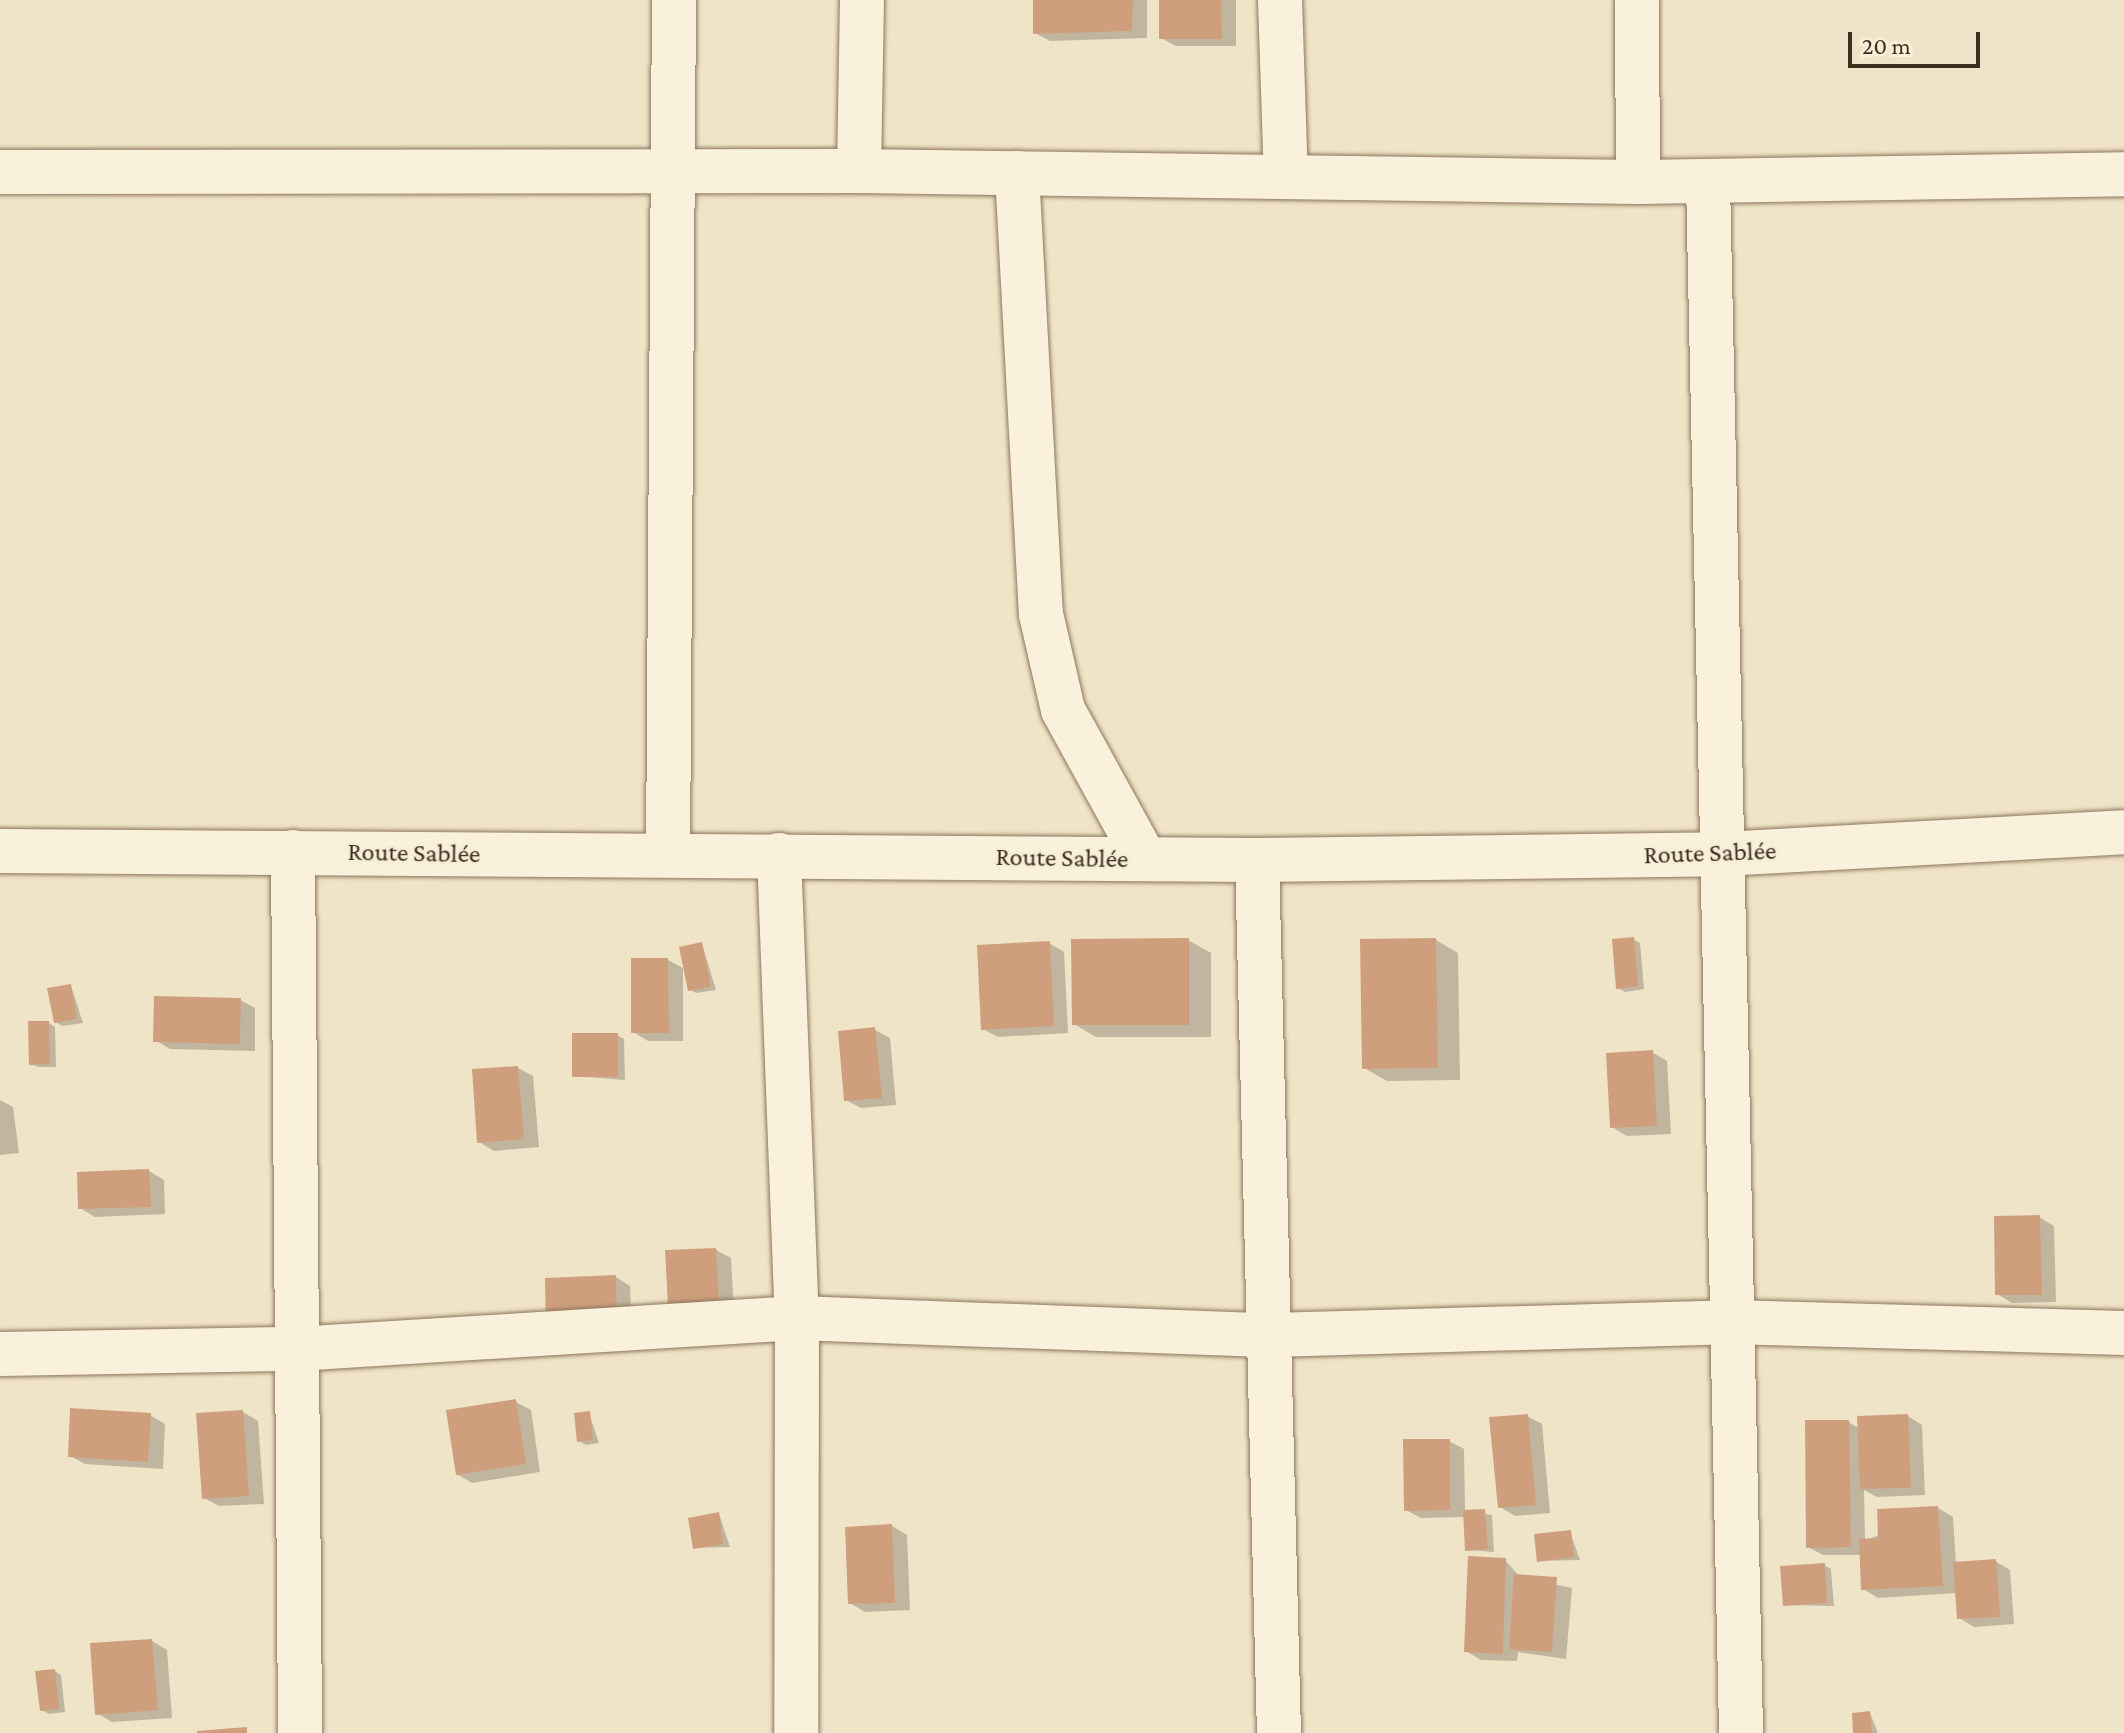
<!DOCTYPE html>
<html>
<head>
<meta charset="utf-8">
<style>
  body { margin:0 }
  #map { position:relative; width:2124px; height:1733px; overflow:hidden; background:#f0e4c8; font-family:"Crimson Pro",serif }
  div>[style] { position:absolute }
  .shadow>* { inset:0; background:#0003 }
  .building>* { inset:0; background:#cf9f7d }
  .roads { filter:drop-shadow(0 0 2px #8d765c) drop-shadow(0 0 2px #8d765c) }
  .minor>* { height:44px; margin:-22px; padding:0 22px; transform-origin:22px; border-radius:22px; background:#faf1dc }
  span { translate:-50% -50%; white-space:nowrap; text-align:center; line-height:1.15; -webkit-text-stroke:6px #f7eed8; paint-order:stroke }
  .street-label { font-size:26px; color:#3d2e20 }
  .scale { position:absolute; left:1848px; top:32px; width:132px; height:36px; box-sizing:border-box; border:4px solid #3d2e20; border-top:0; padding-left:10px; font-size:24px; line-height:28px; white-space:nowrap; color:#3d2e20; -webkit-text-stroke:6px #f7eed8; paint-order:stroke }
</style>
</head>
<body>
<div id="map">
  <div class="shadow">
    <div style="clip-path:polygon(1035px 0,1147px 0,1147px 38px,1050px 41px,1035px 33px)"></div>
    <div style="clip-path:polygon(1161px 0,1236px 0,1236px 46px,1176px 46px,1161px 38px)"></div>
    <div style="clip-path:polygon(1633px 939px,1640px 943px,1644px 989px,1625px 992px,1618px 988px)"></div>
    <div style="clip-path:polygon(1188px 940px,1211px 953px,1211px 1037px,1096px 1037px,1074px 1024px)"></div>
    <div style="clip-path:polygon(1436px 940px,1458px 953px,1460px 1080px,1387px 1081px,1364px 1068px)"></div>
    <div style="clip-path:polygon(1049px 943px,1064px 952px,1068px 1033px,998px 1037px,983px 1029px)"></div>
    <div style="clip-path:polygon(702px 944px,716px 990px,696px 993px,689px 989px)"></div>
    <div style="clip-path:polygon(668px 960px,683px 968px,683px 1041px,648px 1041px,633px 1032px)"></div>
    <div style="clip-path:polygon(71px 986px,83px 1023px,62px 1026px,56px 1022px)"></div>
    <div style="clip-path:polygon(240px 1000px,255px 1008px,255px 1051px,170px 1049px,155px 1040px)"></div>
    <div style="clip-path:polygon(49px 1023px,55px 1027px,56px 1067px,38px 1067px,31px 1064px)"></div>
    <div style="clip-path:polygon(875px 1030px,890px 1038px,896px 1105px,861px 1108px,846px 1100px)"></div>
    <div style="clip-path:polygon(617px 1035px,624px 1039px,625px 1080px,574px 1076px)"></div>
    <div style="clip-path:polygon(1652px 1052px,1667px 1061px,1671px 1134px,1627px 1136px,1612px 1127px)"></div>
    <div style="clip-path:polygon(518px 1068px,533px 1076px,539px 1147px,494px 1151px,479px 1142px)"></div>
    <div style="clip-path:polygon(0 1100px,13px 1107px,19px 1153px,0 1155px)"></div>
    <div style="clip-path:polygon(149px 1171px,164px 1180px,165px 1214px,95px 1217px,80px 1208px)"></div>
    <div style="clip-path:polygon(2039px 1217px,2054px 1226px,2056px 1302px,2012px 1303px,1997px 1294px)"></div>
    <div style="clip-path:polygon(716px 1250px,731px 1258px,735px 1330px,671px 1324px)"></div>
    <div style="clip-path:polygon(616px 1277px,630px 1286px,632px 1334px,547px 1280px)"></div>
    <div style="clip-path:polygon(516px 1402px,531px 1410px,540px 1472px,472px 1483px,457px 1474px)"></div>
    <div style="clip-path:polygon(243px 1412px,258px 1421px,264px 1504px,219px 1506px,204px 1498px)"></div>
    <div style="clip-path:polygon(589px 1413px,599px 1443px,586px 1445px,579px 1441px)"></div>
    <div style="clip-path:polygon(150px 1415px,165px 1424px,163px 1469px,85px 1464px,70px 1456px)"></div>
    <div style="clip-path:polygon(1527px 1416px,1542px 1424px,1550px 1513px,1515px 1516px,1500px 1507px)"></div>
    <div style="clip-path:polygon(1908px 1416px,1922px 1425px,1925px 1495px,1877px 1497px,1864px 1490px,1865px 1541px,1938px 1508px,1953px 1517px,1956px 1564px,1995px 1561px,2010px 1570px,2014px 1624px,1974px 1627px,1959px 1618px,1957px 1593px,1878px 1598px,1863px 1589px,1861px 1555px,1823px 1555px,1808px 1547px,1848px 1422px,1859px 1428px)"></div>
    <div style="clip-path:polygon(1449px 1441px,1464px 1449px,1465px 1511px,1492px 1515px,1494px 1552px,1467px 1550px,1465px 1517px,1421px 1518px,1406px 1510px)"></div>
    <div style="clip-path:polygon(719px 1514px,730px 1547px,694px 1548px)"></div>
    <div style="clip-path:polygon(892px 1526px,907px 1535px,910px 1610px,865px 1612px,850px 1603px)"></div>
    <div style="clip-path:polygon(1570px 1532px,1580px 1560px,1539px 1561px)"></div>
    <div style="clip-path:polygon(1505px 1560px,1520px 1577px,1572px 1588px,1566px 1659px,1518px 1652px,1517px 1661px,1481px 1660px,1466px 1651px)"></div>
    <div style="clip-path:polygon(1824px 1565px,1831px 1569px,1834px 1606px,1785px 1605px)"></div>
    <div style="clip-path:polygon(152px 1641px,167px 1650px,172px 1718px,112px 1722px,97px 1713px)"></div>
    <div style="clip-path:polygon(55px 1671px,61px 1675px,65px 1712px,49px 1714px,42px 1710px)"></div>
    <div style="clip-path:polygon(1870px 1713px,1878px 1733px,1855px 1733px)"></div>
  </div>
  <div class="building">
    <div style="clip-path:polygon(1033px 0,1133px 0,1132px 31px,1033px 34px)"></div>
    <div style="clip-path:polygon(1159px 0,1221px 0,1222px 39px,1159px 39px)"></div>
    <div style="clip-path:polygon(1634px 937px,1638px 986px,1616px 989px,1612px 939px)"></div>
    <div style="clip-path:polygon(1189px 938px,1189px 1025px,1072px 1025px,1071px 939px)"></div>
    <div style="clip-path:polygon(1436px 938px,1438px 1068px,1362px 1069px,1360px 939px)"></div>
    <div style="clip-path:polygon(1050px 941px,1054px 1026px,981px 1030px,977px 945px)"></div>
    <div style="clip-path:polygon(702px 942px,711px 987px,688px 991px,679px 947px)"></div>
    <div style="clip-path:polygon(631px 958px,668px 958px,669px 1033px,631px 1033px)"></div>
    <div style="clip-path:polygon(71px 984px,77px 1019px,54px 1023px,47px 988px)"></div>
    <div style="clip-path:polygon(154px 996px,241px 998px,240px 1044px,153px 1042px)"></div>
    <div style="clip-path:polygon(28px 1021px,49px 1021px,50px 1064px,29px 1065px)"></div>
    <div style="clip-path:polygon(875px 1027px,882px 1098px,844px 1101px,838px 1031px)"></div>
    <div style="clip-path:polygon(572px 1033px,618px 1033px,618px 1077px,572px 1077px)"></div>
    <div style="clip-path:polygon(1653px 1050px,1657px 1126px,1610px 1128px,1606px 1053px)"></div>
    <div style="clip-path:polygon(518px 1066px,524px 1139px,477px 1143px,472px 1069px)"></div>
    <div style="clip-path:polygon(149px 1169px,151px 1207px,78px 1209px,77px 1172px)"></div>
    <div style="clip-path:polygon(2040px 1215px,2042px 1295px,1995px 1295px,1994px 1216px)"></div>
    <div style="clip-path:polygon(716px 1248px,720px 1322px,669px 1325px,665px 1250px)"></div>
    <div style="clip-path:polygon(616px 1275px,617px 1326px,546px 1328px,545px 1278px)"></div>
    <div style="clip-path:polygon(516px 1399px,526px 1464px,456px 1475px,446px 1410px)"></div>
    <div style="clip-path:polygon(70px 1408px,151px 1413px,148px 1462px,68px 1457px)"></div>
    <div style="clip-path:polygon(243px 1410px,249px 1496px,202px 1499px,196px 1413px)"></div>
    <div style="clip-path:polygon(590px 1411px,593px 1440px,577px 1442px,574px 1413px)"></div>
    <div style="clip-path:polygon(1528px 1414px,1536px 1505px,1498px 1508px,1489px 1417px)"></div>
    <div style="clip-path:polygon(1908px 1414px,1911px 1488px,1860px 1489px,1857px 1416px)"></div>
    <div style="clip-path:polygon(1805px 1420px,1849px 1420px,1851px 1547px,1806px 1548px)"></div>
    <div style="clip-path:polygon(1403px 1439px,1450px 1439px,1450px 1510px,1404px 1511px)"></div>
    <div style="clip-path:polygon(1938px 1506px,1943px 1586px,1861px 1590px,1859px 1539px,1878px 1538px,1877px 1509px)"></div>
    <div style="clip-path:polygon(1485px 1509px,1488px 1549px,1465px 1551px,1463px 1510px)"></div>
    <div style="clip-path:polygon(719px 1512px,723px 1544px,693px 1549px,688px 1518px)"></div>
    <div style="clip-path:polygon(892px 1524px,895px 1603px,848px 1604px,845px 1527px)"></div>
    <div style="clip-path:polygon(1571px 1530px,1574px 1557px,1537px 1562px,1534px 1534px)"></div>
    <div style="clip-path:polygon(1468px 1556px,1506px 1558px,1503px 1654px,1464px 1652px)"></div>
    <div style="clip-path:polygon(1996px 1559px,2000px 1617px,1957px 1619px,1953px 1562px)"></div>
    <div style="clip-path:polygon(1825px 1563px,1827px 1603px,1783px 1606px,1780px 1566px)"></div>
    <div style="clip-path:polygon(1514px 1574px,1557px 1577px,1552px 1652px,1509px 1649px)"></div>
    <div style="clip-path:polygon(152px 1639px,158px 1710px,95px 1715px,90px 1643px)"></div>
    <div style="clip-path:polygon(55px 1669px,59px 1709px,40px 1711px,35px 1671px)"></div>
    <div style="clip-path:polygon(1870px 1711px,1872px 1733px,1853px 1733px,1852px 1713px)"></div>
    <div style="clip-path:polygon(247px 1727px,247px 1733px,197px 1733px,197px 1731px)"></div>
  </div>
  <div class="roads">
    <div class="minor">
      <div style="left:1280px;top:0;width:177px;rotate:88.1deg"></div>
      <div style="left:1637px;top:0;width:182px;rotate:89.7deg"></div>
      <div style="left:859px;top:171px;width:171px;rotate:-89deg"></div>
      <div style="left:0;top:172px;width:859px;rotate:-0.07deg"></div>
      <div style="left:859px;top:171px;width:779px;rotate:0.81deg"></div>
      <div style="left:1638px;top:182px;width:486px;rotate:-0.9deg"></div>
      <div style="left:1017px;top:173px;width:442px;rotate:86.9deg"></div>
      <div style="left:1041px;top:614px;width:98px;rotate:77.1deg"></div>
      <div style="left:1063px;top:710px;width:170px;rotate:61.2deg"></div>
      <div style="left:1708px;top:181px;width:1552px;rotate:88.78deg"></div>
      <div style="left:0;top:851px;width:1257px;rotate:0.41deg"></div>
      <div style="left:1257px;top:860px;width:464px;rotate:-0.7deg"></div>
      <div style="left:1721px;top:854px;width:404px;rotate:-3.1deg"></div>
      <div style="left:293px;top:852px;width:881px;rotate:89.54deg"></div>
      <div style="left:668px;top:855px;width:855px;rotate:-89.6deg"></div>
      <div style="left:779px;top:855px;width:463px;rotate:87.8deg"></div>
      <div style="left:797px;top:1318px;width:415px;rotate:90.1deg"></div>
      <div style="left:1257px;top:860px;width:873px;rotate:88.56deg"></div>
      <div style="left:0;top:1354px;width:296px;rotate:-1deg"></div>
      <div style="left:296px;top:1349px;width:502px;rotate:-3.54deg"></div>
      <div style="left:797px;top:1318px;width:474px;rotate:2.1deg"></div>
      <div style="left:1271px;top:1335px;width:458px;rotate:-1.6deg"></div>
      <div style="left:1729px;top:1322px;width:395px;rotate:1.6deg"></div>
    </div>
  </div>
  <div class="street-label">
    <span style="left:414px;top:853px;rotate:1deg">Route Sablée</span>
    <span style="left:1710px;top:853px;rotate:-2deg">Route Sablée</span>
    <span style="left:1062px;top:858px;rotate:1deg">Route Sablée</span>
  </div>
  <div class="scale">20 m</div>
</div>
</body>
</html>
